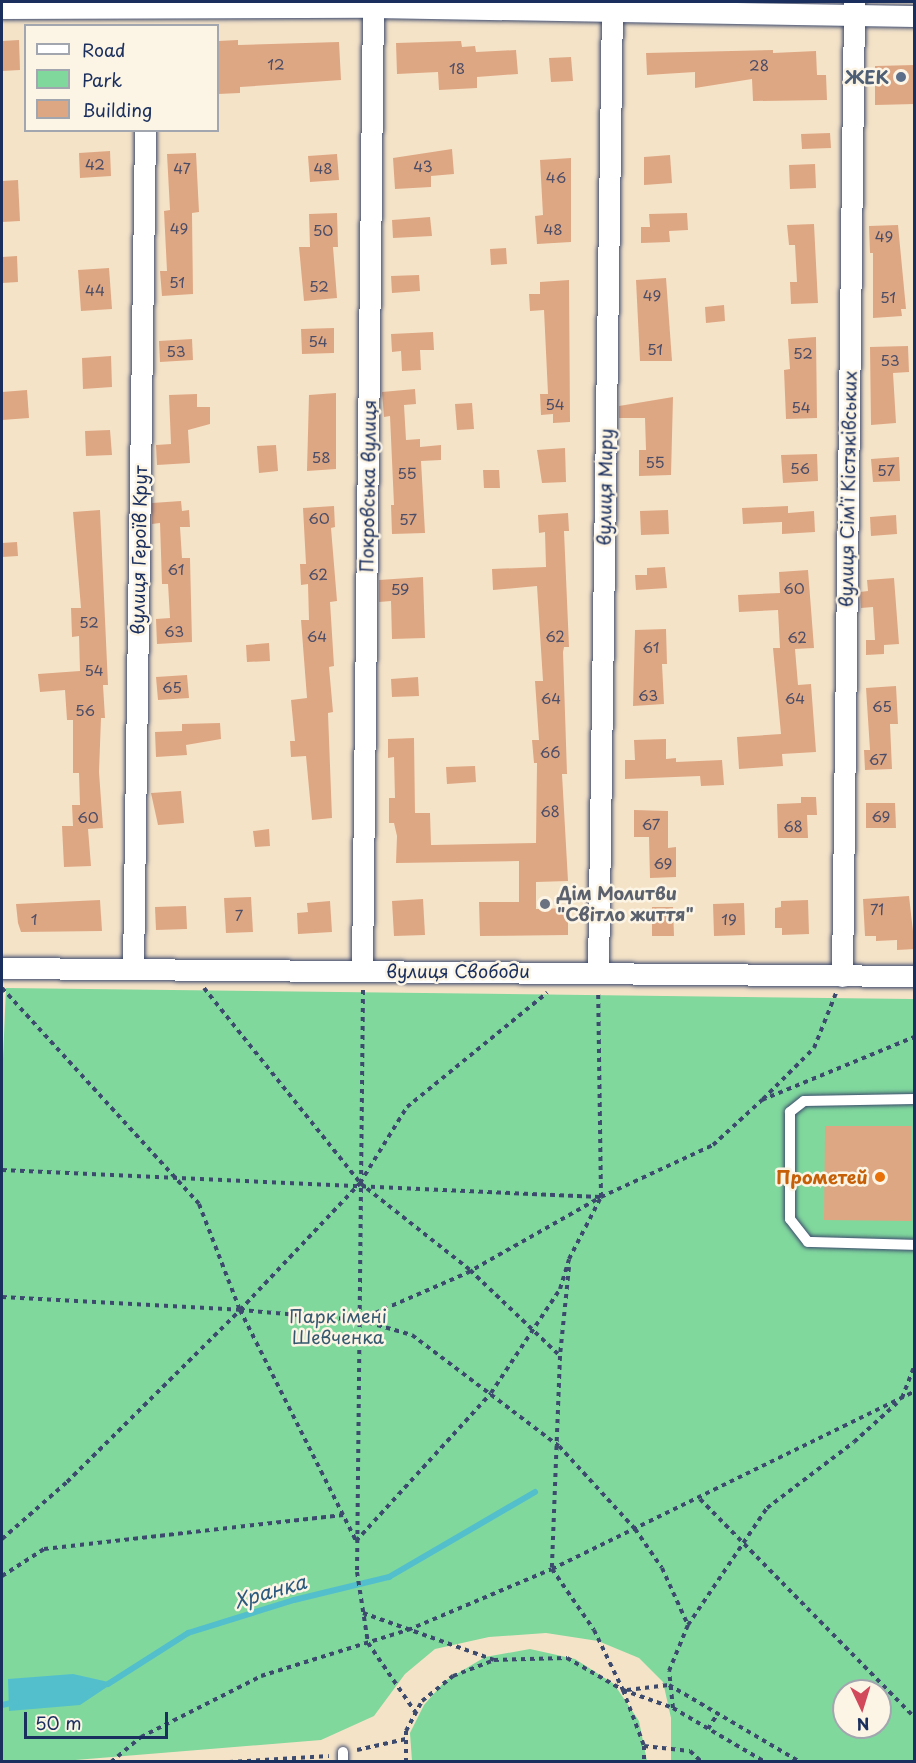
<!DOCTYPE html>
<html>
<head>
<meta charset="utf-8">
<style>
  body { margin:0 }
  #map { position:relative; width:916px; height:1763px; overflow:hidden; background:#f5e3c8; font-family:"Playpen Sans",sans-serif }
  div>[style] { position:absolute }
  .green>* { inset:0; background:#80d89d }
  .water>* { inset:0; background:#53bfcc }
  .stream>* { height:6px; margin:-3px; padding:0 3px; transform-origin:3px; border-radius:3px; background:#53bfcc }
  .building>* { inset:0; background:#dea783 }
  .path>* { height:4px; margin-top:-2px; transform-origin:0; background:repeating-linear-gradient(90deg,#3c4a6e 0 4.5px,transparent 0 9px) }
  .roads { filter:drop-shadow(0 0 2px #3c4a6e) drop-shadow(0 0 2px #3c4a6e) }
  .service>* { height:10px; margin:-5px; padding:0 5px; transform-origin:5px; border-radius:5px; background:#fff }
  .minor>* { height:21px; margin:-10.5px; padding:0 10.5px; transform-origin:10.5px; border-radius:10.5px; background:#fff }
  .dots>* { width:16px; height:16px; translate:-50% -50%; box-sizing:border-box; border:3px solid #fcf5e5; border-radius:50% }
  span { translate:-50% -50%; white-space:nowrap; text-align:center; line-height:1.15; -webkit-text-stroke:5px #fcf5e5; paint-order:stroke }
  .number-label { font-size:15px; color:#4c4d67 }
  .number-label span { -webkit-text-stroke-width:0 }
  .service-label { font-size:18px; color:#4e5e75; font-weight:700 }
  .right { translate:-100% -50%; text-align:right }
  .street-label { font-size:18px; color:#1b2f5e }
  .worship-label { font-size:18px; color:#5b616d; font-weight:700 }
  .left { translate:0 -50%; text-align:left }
  .food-label { font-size:18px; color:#c56008; font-weight:700 }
  .park-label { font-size:18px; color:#34596e }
  .water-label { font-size:20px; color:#2c5a7f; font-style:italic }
  .frame { position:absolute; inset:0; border:3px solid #1b2f5e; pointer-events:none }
  .legend { position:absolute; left:24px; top:24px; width:195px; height:108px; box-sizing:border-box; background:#fcf5e5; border:2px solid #a2a6af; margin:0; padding:8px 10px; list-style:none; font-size:18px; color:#1b2f5e }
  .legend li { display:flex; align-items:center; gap:12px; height:30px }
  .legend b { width:30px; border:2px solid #a2a6af }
  .north { position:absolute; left:832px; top:1679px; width:60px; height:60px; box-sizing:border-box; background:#fcf5e5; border:2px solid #a2a6af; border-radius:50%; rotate:176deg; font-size:16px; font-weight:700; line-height:24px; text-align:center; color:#1b2f5e }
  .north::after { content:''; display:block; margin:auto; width:21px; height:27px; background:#d1495b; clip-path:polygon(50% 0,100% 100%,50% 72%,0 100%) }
  .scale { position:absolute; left:24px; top:1712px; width:144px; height:27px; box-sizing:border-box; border:3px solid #1b2f5e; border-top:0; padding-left:8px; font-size:18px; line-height:21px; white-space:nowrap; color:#1b2f5e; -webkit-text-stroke:4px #fcf5e5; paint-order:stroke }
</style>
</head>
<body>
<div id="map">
  <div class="green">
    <div style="clip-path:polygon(evenodd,6px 988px,914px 999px,914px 1761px,671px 1761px,671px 1718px,663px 1682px,639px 1658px,598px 1641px,546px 1633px,489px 1637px,435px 1649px,405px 1674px,374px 1716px,321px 1740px,63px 1761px,2px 1762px,2px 1081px,6px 988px,844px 1691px,880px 1691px,880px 1727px,844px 1727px,844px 1691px)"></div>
    <div style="clip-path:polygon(530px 1649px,575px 1659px,614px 1684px,639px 1721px,647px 1761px,412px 1761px,410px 1733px,424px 1705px,445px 1681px,485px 1657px)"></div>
  </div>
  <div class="water">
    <div style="clip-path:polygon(73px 1674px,113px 1683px,80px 1705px,9px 1711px,8px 1679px)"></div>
  </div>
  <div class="stream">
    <div style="left:108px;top:1684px;width:95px;rotate:-32.5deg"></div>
    <div style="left:188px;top:1633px;width:111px;rotate:-17.3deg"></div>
    <div style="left:294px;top:1600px;width:98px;rotate:-13.6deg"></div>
    <div style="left:389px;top:1577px;width:169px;rotate:-30.2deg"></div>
    <div style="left:2px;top:1705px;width:14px;rotate:-12deg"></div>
  </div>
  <div class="building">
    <div style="clip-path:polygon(19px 40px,20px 70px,2px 71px,2px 41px)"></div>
    <div style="clip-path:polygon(238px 40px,238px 45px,339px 42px,341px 80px,240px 87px,240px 93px,218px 94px,218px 41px)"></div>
    <div style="clip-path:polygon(461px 41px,462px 47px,475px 46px,476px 52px,516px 50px,518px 74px,477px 77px,477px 88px,439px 90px,438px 72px,397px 74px,396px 43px)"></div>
    <div style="clip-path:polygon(773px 50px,773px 53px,816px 51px,817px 75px,826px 75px,827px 100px,753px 101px,752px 79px,695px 88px,695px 72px,647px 75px,646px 53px)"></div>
    <div style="clip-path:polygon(571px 57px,573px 81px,551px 82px,549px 58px)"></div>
    <div style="clip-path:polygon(915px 65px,915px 104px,875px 105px,875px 66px)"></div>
    <div style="clip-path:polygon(830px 133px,831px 148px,802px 149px,801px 134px)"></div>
    <div style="clip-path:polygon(452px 149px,454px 174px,431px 176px,431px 187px,395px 189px,393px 158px)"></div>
    <div style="clip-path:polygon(110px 151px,111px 176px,80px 178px,79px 153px)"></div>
    <div style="clip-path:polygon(196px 153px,199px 212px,192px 213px,193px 294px,162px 296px,160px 271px,167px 271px,164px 211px,170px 210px,167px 154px)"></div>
    <div style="clip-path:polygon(337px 154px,339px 180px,310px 182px,308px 156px)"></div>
    <div style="clip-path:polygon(670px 155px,672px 183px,644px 185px,644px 157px)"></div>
    <div style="clip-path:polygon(571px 158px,571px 242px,537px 244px,535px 216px,543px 215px,540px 160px)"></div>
    <div style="clip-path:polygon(815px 164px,816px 188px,790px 189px,789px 165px)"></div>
    <div style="clip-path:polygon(18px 180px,20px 221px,2px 222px,2px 181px)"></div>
    <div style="clip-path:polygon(337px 213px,338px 247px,333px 247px,337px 298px,304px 301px,299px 247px,310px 247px,309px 214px)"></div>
    <div style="clip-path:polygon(687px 213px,688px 230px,669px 231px,670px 242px,641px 243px,641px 227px,650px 227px,649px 214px)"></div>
    <div style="clip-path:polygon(430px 217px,432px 236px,393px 238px,392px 220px)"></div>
    <div style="clip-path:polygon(814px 224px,818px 303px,791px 304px,790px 282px,797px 282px,795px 245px,789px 245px,787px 225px)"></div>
    <div style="clip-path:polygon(898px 225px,906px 309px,901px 309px,902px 316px,873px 318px,873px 253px,870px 253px,869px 226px)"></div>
    <div style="clip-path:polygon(506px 248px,507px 264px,491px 265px,490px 249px)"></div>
    <div style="clip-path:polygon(17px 256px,18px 282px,2px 283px,2px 257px)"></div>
    <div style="clip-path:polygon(109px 268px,112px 309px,81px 311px,78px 270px)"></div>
    <div style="clip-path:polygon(419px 275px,420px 291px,392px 293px,391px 276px)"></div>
    <div style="clip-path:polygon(666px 278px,672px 361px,640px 361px,636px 280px)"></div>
    <div style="clip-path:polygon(569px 280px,570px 422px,553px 423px,553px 414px,541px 415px,540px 394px,548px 394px,544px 310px,530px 311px,529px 294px,540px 294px,540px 282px)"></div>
    <div style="clip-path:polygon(724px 305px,725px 321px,706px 323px,705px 307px)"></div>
    <div style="clip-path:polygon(334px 328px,334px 353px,302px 354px,301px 329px)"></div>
    <div style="clip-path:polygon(433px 332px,434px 350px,420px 350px,421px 370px,402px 371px,401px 351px,392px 352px,391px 334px)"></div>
    <div style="clip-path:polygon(816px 337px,817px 418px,786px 419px,784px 370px,790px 369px,788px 339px)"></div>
    <div style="clip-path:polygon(192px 339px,193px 360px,160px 362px,159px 341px)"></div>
    <div style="clip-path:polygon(908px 346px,909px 372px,893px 373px,896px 423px,871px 425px,870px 347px)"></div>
    <div style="clip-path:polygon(111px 356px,112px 387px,83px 389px,82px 358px)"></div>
    <div style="clip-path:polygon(415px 389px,416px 404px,404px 405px,406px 440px,420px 439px,420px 447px,441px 445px,441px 460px,421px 461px,425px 533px,392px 534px,391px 505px,394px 505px,390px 416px,384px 417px,382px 392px)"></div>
    <div style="clip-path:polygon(27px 390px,29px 418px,2px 420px,2px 392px)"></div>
    <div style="clip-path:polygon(336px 393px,336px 469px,307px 471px,309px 395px)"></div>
    <div style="clip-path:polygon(197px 394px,197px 407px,210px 407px,210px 424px,188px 430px,190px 463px,157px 465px,156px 445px,171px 444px,169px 395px)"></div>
    <div style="clip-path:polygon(673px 397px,671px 475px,639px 476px,639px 450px,646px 450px,645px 418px,619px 418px,619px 406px)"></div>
    <div style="clip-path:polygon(472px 403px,474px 429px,457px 430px,455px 404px)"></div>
    <div style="clip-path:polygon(110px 430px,112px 455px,86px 456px,85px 431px)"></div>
    <div style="clip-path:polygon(276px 445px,278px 471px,259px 473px,257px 446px)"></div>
    <div style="clip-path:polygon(565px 448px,566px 482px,542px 483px,537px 450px)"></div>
    <div style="clip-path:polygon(817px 454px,818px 481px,783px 483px,781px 455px)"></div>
    <div style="clip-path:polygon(899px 457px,900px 481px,873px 482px,871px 459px)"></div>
    <div style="clip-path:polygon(483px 470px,499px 470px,500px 488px,484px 488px)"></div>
    <div style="clip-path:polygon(181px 501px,182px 511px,189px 510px,190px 527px,180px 527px,182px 558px,190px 558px,192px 642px,157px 644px,156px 619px,170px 618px,168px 584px,162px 584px,160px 523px,152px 524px,152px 503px)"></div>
    <div style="clip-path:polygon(334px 506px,335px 527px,331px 528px,337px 601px,330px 602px,334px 666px,329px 667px,333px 712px,328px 713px,332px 818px,312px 820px,306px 756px,291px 757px,290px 741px,295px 741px,291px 700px,307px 698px,301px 620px,309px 620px,308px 584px,301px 585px,300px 564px,306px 564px,303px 508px)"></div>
    <div style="clip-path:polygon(788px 506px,788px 513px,814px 511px,815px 532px,782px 534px,782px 522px,743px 524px,742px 508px)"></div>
    <div style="clip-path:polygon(100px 510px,108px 685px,103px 685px,105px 718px,101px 718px,99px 772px,103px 828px,88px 829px,91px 866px,64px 867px,62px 826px,73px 826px,72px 805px,80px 805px,79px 773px,73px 773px,73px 720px,67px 720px,65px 690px,40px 692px,38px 674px,80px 671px,79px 636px,72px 637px,71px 608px,81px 608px,73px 512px)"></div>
    <div style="clip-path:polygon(668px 510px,669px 534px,641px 535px,640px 511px)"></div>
    <div style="clip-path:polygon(568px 513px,569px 531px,564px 531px,569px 647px,564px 647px,563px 652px,567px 774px,562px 774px,568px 881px,536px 882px,536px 909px,568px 908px,568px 935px,480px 936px,479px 902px,519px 902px,519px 861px,396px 863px,397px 836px,394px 823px,389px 823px,389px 798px,395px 798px,394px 757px,388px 758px,388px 739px,414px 738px,415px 813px,430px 813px,431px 845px,536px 843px,537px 763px,534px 763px,532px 740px,539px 740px,535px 681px,543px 681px,537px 586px,493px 590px,492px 569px,546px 567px,545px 532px,539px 533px,538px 515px)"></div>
    <div style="clip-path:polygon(896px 515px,897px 534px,871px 536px,870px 517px)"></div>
    <div style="clip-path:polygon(17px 542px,18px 556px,2px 557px,2px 543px)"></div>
    <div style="clip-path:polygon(665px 567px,667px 588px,636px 590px,635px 575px,647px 575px,647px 568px)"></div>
    <div style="clip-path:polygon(808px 570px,814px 648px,795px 649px,798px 685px,811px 684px,816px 752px,782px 754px,783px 766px,739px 769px,737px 737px,781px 734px,773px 648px,780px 648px,778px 610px,739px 612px,738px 595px,780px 593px,779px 572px)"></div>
    <div style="clip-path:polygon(423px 577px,425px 638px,392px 639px,391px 601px,379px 602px,379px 580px)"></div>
    <div style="clip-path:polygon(894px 578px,899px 644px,884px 645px,884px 654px,866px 655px,866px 640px,875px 640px,873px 607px,861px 608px,860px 592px,868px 591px,867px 580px)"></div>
    <div style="clip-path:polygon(666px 629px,667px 664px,662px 664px,664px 704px,633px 706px,635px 630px)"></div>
    <div style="clip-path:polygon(269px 643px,270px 661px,247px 662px,246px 645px)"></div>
    <div style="clip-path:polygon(187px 675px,189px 698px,158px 700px,156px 677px)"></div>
    <div style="clip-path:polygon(418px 677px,419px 696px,392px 697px,391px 679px)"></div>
    <div style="clip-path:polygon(896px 686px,898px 724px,890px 724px,892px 769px,865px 770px,864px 750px,870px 750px,866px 688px)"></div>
    <div style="clip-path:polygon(220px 723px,221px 739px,186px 745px,187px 755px,156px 757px,155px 732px,182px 731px,182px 724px)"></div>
    <div style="clip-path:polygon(666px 739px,666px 759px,676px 758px,676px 762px,722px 760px,724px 785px,701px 786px,700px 776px,625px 779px,625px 760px,635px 760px,634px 740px)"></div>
    <div style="clip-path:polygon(475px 766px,476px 782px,447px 784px,446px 767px)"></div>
    <div style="clip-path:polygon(181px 791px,184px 823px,158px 825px,151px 793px)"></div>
    <div style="clip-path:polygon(801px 797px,816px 797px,817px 815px,807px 815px,808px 838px,778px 838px,777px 804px,801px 803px)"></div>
    <div style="clip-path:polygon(866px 803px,895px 803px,896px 828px,866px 828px)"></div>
    <div style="clip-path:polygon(634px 810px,668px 811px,668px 848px,676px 847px,676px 877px,650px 878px,649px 837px,634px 837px)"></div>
    <div style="clip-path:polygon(269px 829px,270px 846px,255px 847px,253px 831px)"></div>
    <div style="clip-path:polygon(909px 896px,915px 949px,897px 950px,897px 940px,876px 941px,876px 936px,865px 936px,863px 899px)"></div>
    <div style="clip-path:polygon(251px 897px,253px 932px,226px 933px,224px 898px)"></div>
    <div style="clip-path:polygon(423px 899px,425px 935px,394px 936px,392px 901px)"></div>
    <div style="clip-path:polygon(100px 900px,102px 931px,21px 932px,18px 923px,16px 904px)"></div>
    <div style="clip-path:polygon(808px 900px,809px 934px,782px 935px,782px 928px,775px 928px,775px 908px,781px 907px,781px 901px)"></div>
    <div style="clip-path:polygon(330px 901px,332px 932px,298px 934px,297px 913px,308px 912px,307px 903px)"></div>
    <div style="clip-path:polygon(744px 903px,745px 935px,714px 936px,713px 904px)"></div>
    <div style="clip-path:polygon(186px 906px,187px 929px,156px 930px,155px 907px)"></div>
    <div style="clip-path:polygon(652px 907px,673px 907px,674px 936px,652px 936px)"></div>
    <div style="clip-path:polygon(825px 1126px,911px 1126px,912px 1221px,824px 1220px)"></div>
  </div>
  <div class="path">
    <div style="left:2px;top:988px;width:292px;rotate:47.6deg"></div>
    <div style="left:199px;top:1204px;width:114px;rotate:68.9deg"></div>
    <div style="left:240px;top:1310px;width:258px;rotate:63.3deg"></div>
    <div style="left:356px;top:1541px;width:200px;rotate:-47.6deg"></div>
    <div style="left:491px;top:1393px;width:125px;rotate:-56.4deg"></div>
    <div style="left:560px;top:1289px;width:31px;rotate:-73deg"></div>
    <div style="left:569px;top:1259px;width:70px;rotate:-62.7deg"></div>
    <div style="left:601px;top:1197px;width:207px;rotate:-90.8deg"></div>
    <div style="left:204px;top:988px;width:250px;rotate:51.3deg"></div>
    <div style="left:360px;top:1183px;width:140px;rotate:38.3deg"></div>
    <div style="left:470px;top:1270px;width:124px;rotate:43.7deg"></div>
    <div style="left:363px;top:990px;width:582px;rotate:90.59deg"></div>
    <div style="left:357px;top:1572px;width:72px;rotate:81.2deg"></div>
    <div style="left:368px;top:1643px;width:85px;rotate:55.6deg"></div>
    <div style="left:763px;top:1099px;width:72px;rotate:-45deg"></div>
    <div style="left:814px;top:1048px;width:59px;rotate:-68.2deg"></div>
    <div style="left:2px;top:1170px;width:599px;rotate:2.59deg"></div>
    <div style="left:569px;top:1267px;width:89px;rotate:95.8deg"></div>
    <div style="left:560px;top:1356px;width:213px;rotate:92.2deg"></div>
    <div style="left:552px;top:1569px;width:74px;rotate:55.5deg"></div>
    <div style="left:594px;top:1630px;width:67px;rotate:64.2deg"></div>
    <div style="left:623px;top:1690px;width:60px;rotate:69.4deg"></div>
    <div style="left:644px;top:1746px;width:16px;rotate:90deg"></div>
    <div style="left:2px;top:1297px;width:238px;rotate:3.1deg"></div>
    <div style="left:240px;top:1310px;width:175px;rotate:-46.6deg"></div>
    <div style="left:360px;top:1183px;width:89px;rotate:-58.3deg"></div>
    <div style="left:407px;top:1107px;width:181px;rotate:-39.2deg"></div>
    <div style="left:360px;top:1320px;width:54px;rotate:16.1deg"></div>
    <div style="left:412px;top:1335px;width:184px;rotate:37.1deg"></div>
    <div style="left:559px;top:1446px;width:113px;rotate:47.5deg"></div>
    <div style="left:635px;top:1529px;width:47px;rotate:55.3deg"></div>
    <div style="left:662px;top:1568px;width:63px;rotate:65.5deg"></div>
    <div style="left:902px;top:1398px;width:33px;rotate:-69deg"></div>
    <div style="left:700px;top:1499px;width:305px;rotate:45.5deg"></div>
    <div style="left:2px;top:1539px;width:86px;rotate:-41.2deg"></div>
    <div style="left:67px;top:1482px;width:244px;rotate:-44.8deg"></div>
    <div style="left:240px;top:1310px;width:119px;rotate:4.8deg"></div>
    <div style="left:359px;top:1320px;width:118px;rotate:-23.5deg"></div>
    <div style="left:467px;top:1273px;width:154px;rotate:-29.6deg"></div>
    <div style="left:601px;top:1197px;width:123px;rotate:-24.9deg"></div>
    <div style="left:713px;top:1145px;width:67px;rotate:-42.6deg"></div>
    <div style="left:762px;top:1100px;width:165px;rotate:-22.5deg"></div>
    <div style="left:2px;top:1576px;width:50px;rotate:-32.7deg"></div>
    <div style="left:44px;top:1549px;width:301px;rotate:-6.5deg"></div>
    <div style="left:363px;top:1613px;width:139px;rotate:19.7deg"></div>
    <div style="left:627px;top:1690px;width:42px;rotate:-6.8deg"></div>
    <div style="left:669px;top:1685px;width:152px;rotate:30.4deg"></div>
    <div style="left:673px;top:1708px;width:37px;rotate:-96deg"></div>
    <div style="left:669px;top:1671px;width:50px;rotate:-67.6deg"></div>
    <div style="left:688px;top:1625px;width:141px;rotate:-56deg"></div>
    <div style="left:767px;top:1508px;width:109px;rotate:-37.2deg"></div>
    <div style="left:854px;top:1442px;width:58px;rotate:-42.2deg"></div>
    <div style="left:708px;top:1729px;width:19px;rotate:-58deg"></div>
    <div style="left:644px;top:1746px;width:46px;rotate:6.2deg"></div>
    <div style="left:690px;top:1751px;width:16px;rotate:43deg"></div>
    <div style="left:357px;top:1750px;width:50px;rotate:-12.7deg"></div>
    <div style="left:111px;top:1762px;width:39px;rotate:-40deg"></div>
    <div style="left:141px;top:1737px;width:135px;rotate:-26.9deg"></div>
    <div style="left:261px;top:1676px;width:154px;rotate:-17.4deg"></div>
    <div style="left:408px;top:1630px;width:156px;rotate:-23deg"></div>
    <div style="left:552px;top:1569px;width:403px;rotate:-26.1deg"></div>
    <div style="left:229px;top:1762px;width:100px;rotate:-3.4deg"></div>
    <div style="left:406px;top:1762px;width:31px;rotate:-90deg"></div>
    <div style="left:406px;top:1731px;width:34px;rotate:-62deg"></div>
    <div style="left:422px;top:1701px;width:40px;rotate:-39deg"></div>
    <div style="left:453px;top:1676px;width:44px;rotate:-21.3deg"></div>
    <div style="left:494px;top:1660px;width:73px;rotate:-1.6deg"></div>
    <div style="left:567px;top:1658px;width:64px;rotate:29.7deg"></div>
    <div style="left:623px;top:1690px;width:53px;rotate:19.8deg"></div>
    <div style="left:673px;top:1708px;width:107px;rotate:30.4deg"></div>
  </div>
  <div class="roads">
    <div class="service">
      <div style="left:914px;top:1099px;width:110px;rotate:179deg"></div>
      <div style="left:804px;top:1101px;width:18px;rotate:142deg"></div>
      <div style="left:790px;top:1112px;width:107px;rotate:90deg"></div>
      <div style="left:790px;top:1219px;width:29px;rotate:52deg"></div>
      <div style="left:808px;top:1242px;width:106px;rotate:1.6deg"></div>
      <div style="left:343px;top:1762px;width:10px;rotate:-90deg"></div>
    </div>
    <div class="minor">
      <div style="left:2px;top:8px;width:371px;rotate:-0.2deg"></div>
      <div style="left:373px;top:7px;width:541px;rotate:0.95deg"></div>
      <div style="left:2px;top:968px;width:912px;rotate:0.5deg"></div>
      <div style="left:133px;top:969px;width:839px;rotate:-89.18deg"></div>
      <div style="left:362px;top:971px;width:969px;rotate:-89.35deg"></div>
      <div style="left:598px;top:972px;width:970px;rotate:-89.17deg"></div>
      <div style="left:842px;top:976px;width:974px;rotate:-89.29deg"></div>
    </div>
  </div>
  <div class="dots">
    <div style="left:901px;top:77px;background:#5c6f8a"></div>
    <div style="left:545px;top:904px;background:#6b7280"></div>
    <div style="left:880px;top:1177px;background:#e8710a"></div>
  </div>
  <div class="number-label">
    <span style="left:276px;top:64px">12</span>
    <span style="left:759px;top:65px">28</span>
    <span style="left:457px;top:68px">18</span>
    <span style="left:95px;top:164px">42</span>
    <span style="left:423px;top:166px">43</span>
    <span style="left:182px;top:168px">47</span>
    <span style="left:323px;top:168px">48</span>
    <span style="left:556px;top:177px">46</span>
    <span style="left:179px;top:228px">49</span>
    <span style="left:553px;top:229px">48</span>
    <span style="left:323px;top:230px">50</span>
    <span style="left:884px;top:236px">49</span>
    <span style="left:177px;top:282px">51</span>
    <span style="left:319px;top:286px">52</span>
    <span style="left:95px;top:290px">44</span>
    <span style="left:652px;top:295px">49</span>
    <span style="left:888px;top:297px">51</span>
    <span style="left:318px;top:341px">54</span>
    <span style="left:655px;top:349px">51</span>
    <span style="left:176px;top:351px">53</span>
    <span style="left:803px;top:353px">52</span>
    <span style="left:890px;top:360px">53</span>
    <span style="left:555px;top:404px">54</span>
    <span style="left:801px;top:407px">54</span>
    <span style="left:321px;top:457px">58</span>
    <span style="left:655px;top:462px">55</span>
    <span style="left:800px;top:468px">56</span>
    <span style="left:886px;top:470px">57</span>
    <span style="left:407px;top:473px">55</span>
    <span style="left:319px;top:518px">60</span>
    <span style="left:408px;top:519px">57</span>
    <span style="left:176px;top:569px">61</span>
    <span style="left:318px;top:574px">62</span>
    <span style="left:794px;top:588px">60</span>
    <span style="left:400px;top:589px">59</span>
    <span style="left:89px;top:622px">52</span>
    <span style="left:174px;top:631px">63</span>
    <span style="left:317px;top:636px">64</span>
    <span style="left:555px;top:636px">62</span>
    <span style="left:797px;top:637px">62</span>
    <span style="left:651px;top:647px">61</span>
    <span style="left:94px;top:670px">54</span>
    <span style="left:172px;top:687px">65</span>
    <span style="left:648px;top:695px">63</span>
    <span style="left:551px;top:698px">64</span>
    <span style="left:795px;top:698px">64</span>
    <span style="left:882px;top:706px">65</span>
    <span style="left:85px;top:710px">56</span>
    <span style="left:550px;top:752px">66</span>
    <span style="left:878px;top:759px">67</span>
    <span style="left:550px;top:811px">68</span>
    <span style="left:881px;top:816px">69</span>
    <span style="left:88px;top:817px">60</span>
    <span style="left:651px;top:824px">67</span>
    <span style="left:793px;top:826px">68</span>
    <span style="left:663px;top:863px">69</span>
    <span style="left:877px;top:909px">71</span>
    <span style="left:239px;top:915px">7</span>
    <span style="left:34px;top:919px">1</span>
    <span style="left:729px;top:919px">19</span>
  </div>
  <div class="service-label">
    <span class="right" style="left:889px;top:77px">ЖЕК</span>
  </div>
  <div class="street-label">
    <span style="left:368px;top:486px;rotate:-89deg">Покровська вулиця</span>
    <span style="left:605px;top:487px;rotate:-89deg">вулиця Миру</span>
    <span style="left:848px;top:489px;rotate:-89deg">вулиця Сімʼї Кістяківських</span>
    <span style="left:139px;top:550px;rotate:-89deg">вулиця Героїв Крут</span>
    <span style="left:458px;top:971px">вулиця Свободи</span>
  </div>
  <div class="worship-label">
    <span class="left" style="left:557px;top:904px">Дім Молитви<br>"Світло життя"</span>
  </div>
  <div class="food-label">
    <span class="right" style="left:868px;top:1177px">Прометей</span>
  </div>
  <div class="park-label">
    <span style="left:338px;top:1327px">Парк імені<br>Шевченка</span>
  </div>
  <div class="water-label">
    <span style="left:270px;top:1591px;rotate:-16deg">Хранка</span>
  </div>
  <div class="frame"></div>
  <ul class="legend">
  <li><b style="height:8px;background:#fff"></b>Road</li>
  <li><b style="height:16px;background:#80d89d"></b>Park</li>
  <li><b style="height:16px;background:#dea783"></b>Building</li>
  </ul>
  <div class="north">N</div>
  <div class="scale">50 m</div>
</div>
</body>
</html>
